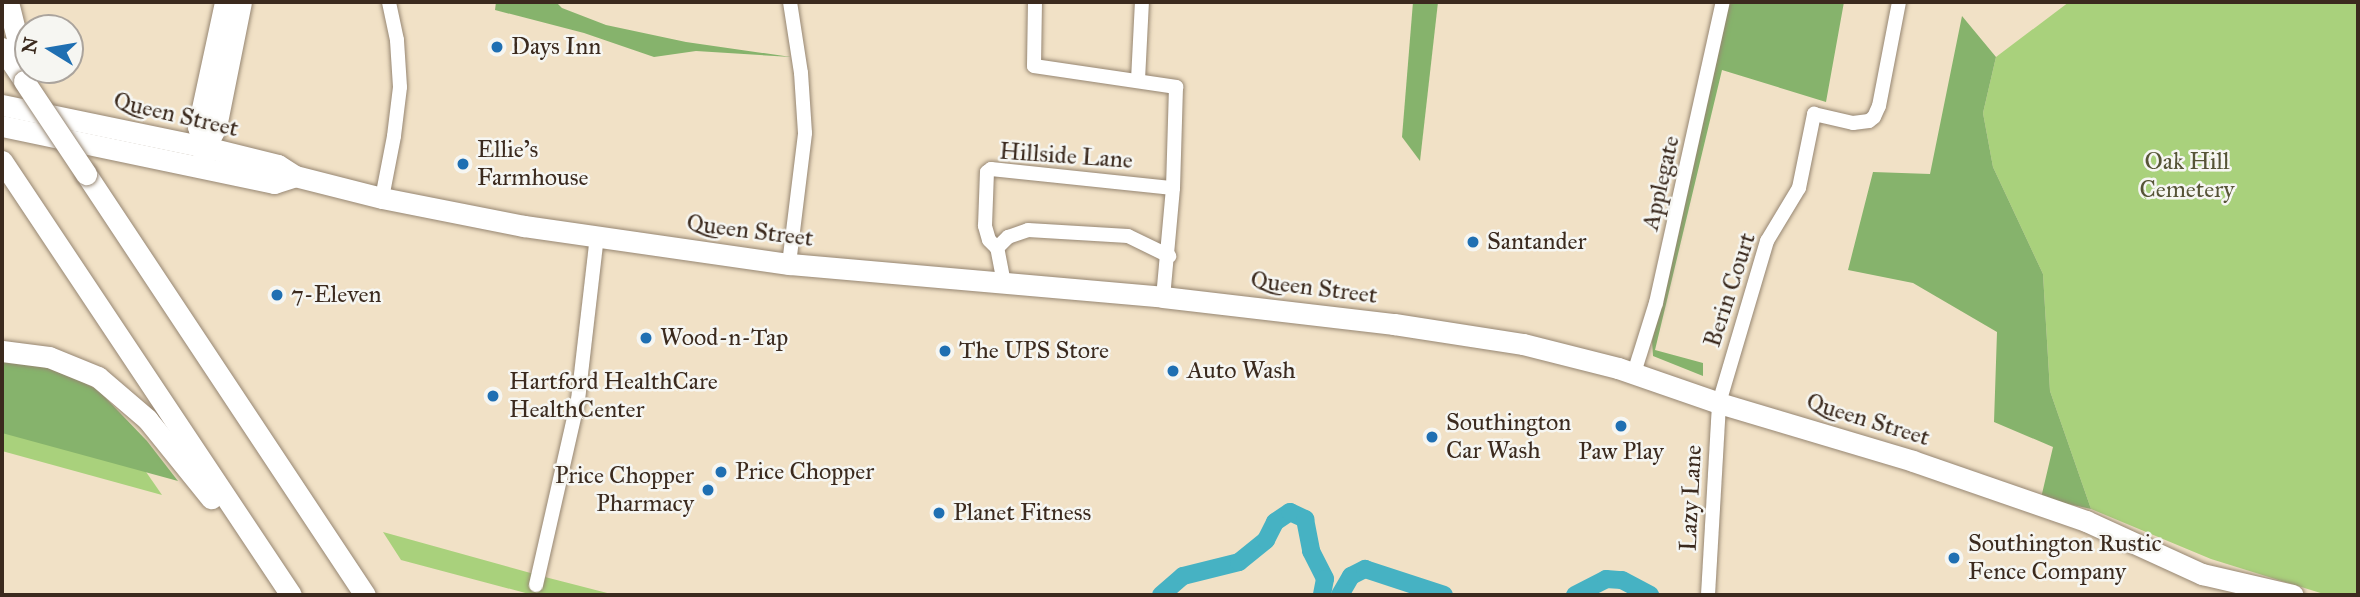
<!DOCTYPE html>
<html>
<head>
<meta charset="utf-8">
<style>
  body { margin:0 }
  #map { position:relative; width:2360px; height:597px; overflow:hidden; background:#f1e1c6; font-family:"IM FELL Great Primer",serif }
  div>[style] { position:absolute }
  .green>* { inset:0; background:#a9d17c }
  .forest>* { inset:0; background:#86b36c }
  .river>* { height:18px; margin:-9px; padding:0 9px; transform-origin:9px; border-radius:9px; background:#46b2c3 }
  .roads { filter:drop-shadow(0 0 2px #968672) drop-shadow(0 0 2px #968672) }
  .minor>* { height:14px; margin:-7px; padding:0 7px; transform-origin:7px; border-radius:7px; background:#fff }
  .highway>* { height:21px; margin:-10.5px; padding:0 10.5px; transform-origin:10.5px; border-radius:10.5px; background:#fff }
  .bridges { filter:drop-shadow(0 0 2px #968672) drop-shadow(0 0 2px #968672) }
  .highway-bridge>* { height:21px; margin:-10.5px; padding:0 10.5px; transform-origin:10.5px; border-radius:10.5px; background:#fff }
  .dots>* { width:19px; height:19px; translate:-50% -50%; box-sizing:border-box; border:4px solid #f6f6f2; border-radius:50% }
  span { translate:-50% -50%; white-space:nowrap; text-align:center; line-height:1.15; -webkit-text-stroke:5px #f6f6f2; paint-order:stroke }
  .poi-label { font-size:24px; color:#3b2a1e }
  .left { translate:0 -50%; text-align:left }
  .right { translate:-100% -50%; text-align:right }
  .street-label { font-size:24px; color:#3b2a1e }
  .park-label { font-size:24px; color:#565436 }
  .frame { position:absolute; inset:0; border:4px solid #3b2a1e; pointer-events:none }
  .north { position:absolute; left:14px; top:14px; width:70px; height:70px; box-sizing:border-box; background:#f6f6f2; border:2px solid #aba49d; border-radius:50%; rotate:281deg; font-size:19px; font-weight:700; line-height:28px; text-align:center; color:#3b2a1e }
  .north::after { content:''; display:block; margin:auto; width:24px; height:32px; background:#1f6fb2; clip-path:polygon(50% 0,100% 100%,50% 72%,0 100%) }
</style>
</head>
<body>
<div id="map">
  <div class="green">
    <div style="clip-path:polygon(2069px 2px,2358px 2px,2358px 595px,2327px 595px,2211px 559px,2091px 509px,2050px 391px,2043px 274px,1993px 167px,1983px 113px,1996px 57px)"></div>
    <div style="clip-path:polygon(2px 429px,142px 466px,162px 495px,2px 451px)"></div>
    <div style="clip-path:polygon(383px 532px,545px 577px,615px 595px,533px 595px,401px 560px)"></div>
  </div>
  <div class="forest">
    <div style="clip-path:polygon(496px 2px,556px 2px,562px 8px,606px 25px,686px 42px,791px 57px,696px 51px,654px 57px,584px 33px,495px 10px)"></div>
    <div style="clip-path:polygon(1413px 2px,1438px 2px,1420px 161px,1402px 137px)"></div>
    <div style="clip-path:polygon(1729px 2px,1844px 2px,1826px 102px,1722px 70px,1655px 350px,1703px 363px,1703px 376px,1653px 356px,1652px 341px)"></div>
    <div style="clip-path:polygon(1962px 16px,1996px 57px,1983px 113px,1993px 167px,2043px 274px,2050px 391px,2091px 509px,2041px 498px,2053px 447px,1994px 422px,1997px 332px,1913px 283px,1848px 270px,1873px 172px,1930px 174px)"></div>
    <div style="clip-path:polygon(2px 361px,54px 367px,98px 390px,147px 441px,178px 481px,2px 433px)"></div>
  </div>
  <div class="river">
    <div style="left:1161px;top:595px;width:29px;rotate:-41deg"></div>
    <div style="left:1183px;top:576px;width:58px;rotate:-14deg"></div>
    <div style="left:1239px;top:562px;width:35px;rotate:-39deg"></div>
    <div style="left:1266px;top:540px;width:20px;rotate:-63deg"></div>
    <div style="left:1275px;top:522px;width:18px;rotate:-34deg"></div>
    <div style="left:1290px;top:512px;width:17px;rotate:25deg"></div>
    <div style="left:1305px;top:519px;width:33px;rotate:79deg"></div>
    <div style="left:1311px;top:551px;width:31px;rotate:63deg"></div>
    <div style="left:1325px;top:579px;width:16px;rotate:101deg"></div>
    <div style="left:1340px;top:595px;width:22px;rotate:-60deg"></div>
    <div style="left:1351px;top:576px;width:16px;rotate:-27deg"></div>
    <div style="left:1365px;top:569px;width:83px;rotate:18.2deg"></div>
    <div style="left:1575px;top:595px;width:35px;rotate:-27deg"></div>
    <div style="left:1606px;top:579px;width:16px;rotate:4deg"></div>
    <div style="left:1622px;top:580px;width:32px;rotate:28deg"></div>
  </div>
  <div class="roads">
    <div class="minor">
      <div style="left:1035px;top:2px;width:64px;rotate:90.9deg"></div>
      <div style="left:1034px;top:66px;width:144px;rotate:8.4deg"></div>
      <div style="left:1176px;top:87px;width:101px;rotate:91.7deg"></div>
      <div style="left:1173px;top:188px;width:109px;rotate:95.2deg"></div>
      <div style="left:1138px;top:80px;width:78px;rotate:-87.1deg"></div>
      <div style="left:382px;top:198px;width:63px;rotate:-79deg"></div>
      <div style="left:394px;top:136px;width:49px;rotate:-83deg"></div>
      <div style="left:400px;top:87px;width:47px;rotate:-93.7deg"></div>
      <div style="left:397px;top:40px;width:39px;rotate:-102deg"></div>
      <div style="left:997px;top:248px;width:16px;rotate:-45deg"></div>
      <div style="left:1008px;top:237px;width:21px;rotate:-19deg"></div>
      <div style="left:1028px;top:230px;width:100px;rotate:3.4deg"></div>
      <div style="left:1128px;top:236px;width:46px;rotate:26deg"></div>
      <div style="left:789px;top:264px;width:132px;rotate:-83deg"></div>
      <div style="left:805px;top:133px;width:60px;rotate:-93.8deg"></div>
      <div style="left:801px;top:73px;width:72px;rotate:-98.8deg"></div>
      <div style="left:1004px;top:283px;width:36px;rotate:-101deg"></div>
      <div style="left:997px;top:248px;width:11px;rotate:-135deg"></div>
      <div style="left:989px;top:240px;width:15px;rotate:-106deg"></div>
      <div style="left:985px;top:226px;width:54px;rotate:-87.9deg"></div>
      <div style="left:987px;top:172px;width:5px;rotate:-37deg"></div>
      <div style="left:991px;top:169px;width:183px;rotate:6deg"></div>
      <div style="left:1634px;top:373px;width:73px;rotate:-72.6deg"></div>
      <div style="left:1656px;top:303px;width:308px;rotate:-77.5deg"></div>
      <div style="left:536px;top:585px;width:190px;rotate:-77.2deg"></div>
      <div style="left:578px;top:400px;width:164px;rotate:-83.4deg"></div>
      <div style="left:1708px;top:595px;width:192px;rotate:-86.7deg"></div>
      <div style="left:1719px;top:403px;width:169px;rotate:-73.5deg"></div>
      <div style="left:1767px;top:241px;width:62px;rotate:-58.9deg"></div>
      <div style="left:1799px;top:188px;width:76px;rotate:-78.5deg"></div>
      <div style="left:1814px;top:114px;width:40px;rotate:13deg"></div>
      <div style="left:1853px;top:123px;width:16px;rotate:-7deg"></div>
      <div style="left:1869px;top:121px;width:6px;rotate:-39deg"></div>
      <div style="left:1874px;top:117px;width:12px;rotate:-66deg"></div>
      <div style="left:1879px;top:106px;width:106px;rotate:-79.1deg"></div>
    </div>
    <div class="highway">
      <div style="left:8px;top:2px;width:36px;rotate:76deg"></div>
      <div style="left:17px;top:37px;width:28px;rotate:67deg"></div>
      <div style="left:2px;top:48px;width:40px;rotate:56deg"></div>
      <div style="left:2px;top:105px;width:207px;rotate:11.7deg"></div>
      <div style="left:205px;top:147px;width:75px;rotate:13.9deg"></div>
      <div style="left:278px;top:165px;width:20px;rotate:33deg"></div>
      <div style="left:295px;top:176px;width:90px;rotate:14.2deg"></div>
      <div style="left:382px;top:198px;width:145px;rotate:11.2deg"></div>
      <div style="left:524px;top:226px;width:268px;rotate:8.2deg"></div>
      <div style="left:789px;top:264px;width:375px;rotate:5deg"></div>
      <div style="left:1163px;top:297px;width:233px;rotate:6.7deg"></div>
      <div style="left:1394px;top:324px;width:131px;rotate:8.8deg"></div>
      <div style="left:1523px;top:344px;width:98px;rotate:14.2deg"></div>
      <div style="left:1618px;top:368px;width:107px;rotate:19.1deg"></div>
      <div style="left:1719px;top:403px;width:202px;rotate:16.6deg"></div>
      <div style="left:1913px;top:461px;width:183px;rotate:19.1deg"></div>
      <div style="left:2086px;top:521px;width:128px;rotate:24.6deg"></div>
      <div style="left:2202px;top:574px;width:93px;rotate:13deg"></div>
      <div style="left:2px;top:126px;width:278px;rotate:11.8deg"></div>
      <div style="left:274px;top:183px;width:22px;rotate:-18deg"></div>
      <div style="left:205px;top:147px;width:21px;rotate:-109deg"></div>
      <div style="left:198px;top:127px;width:128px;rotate:-77.8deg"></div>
      <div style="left:203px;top:158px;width:11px;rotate:-80deg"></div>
      <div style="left:205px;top:147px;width:23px;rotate:-61deg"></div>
      <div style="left:216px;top:127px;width:127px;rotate:-78.7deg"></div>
      <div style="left:2px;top:161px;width:521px;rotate:56.34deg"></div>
      <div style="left:86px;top:174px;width:505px;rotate:56.47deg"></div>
      <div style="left:2px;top:351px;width:47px;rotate:7.3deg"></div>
      <div style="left:49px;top:357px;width:53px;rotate:22.2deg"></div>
      <div style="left:98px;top:377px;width:65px;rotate:40.6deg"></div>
      <div style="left:147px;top:419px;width:102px;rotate:51deg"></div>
    </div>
  </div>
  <div class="bridges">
    <div class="highway-bridge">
      <div style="left:24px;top:81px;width:112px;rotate:56.3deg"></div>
    </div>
  </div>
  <div class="dots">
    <div style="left:497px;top:47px;background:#1f6fb2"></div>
    <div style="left:463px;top:164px;background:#1f6fb2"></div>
    <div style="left:1473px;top:242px;background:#1f6fb2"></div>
    <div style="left:277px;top:295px;background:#1f6fb2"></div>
    <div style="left:646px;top:338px;background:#1f6fb2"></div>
    <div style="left:945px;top:351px;background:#1f6fb2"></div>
    <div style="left:1173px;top:371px;background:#1f6fb2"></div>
    <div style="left:493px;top:396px;background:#1f6fb2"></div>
    <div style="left:1621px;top:426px;background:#1f6fb2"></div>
    <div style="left:1432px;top:437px;background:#1f6fb2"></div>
    <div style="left:721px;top:472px;background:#1f6fb2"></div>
    <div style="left:708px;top:490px;background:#1f6fb2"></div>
    <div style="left:939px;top:513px;background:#1f6fb2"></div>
    <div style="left:1954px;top:558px;background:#1f6fb2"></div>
  </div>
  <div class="poi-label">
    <span class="left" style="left:511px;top:47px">Days Inn</span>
    <span class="left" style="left:477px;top:164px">Ellie's<br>Farmhouse</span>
    <span class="left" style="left:1487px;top:242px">Santander</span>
    <span class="left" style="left:291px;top:295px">7-Eleven</span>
    <span class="left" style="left:660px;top:338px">Wood-n-Tap</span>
    <span class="left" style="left:959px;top:351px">The UPS Store</span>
    <span class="left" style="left:1187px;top:371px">Auto Wash</span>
    <span class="left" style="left:509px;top:396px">Hartford HealthCare<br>HealthCenter</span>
    <span class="left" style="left:1446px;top:437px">Southington<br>Car Wash</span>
    <span style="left:1621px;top:452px">Paw Play</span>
    <span class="left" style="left:735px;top:472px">Price Chopper</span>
    <span class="right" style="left:694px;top:490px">Price Chopper<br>Pharmacy</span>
    <span class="left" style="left:953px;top:513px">Planet Fitness</span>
    <span class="left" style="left:1968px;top:558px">Southington Rustic<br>Fence Company</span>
  </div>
  <div class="street-label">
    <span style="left:176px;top:115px;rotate:13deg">Queen Street</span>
    <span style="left:1066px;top:156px;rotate:4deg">Hillside Lane</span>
    <span style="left:1661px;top:183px;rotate:-77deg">Applegate</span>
    <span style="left:750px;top:231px;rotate:7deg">Queen Street</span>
    <span style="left:1314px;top:288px;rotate:7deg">Queen Street</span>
    <span style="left:1730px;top:290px;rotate:-72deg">Berin Court</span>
    <span style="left:1868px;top:420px;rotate:17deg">Queen Street</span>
    <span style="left:1691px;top:498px;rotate:-87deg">Lazy Lane</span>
  </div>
  <div class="park-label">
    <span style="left:2187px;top:176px">Oak Hill<br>Cemetery</span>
  </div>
  <div class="frame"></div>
  <div class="north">N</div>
</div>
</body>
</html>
